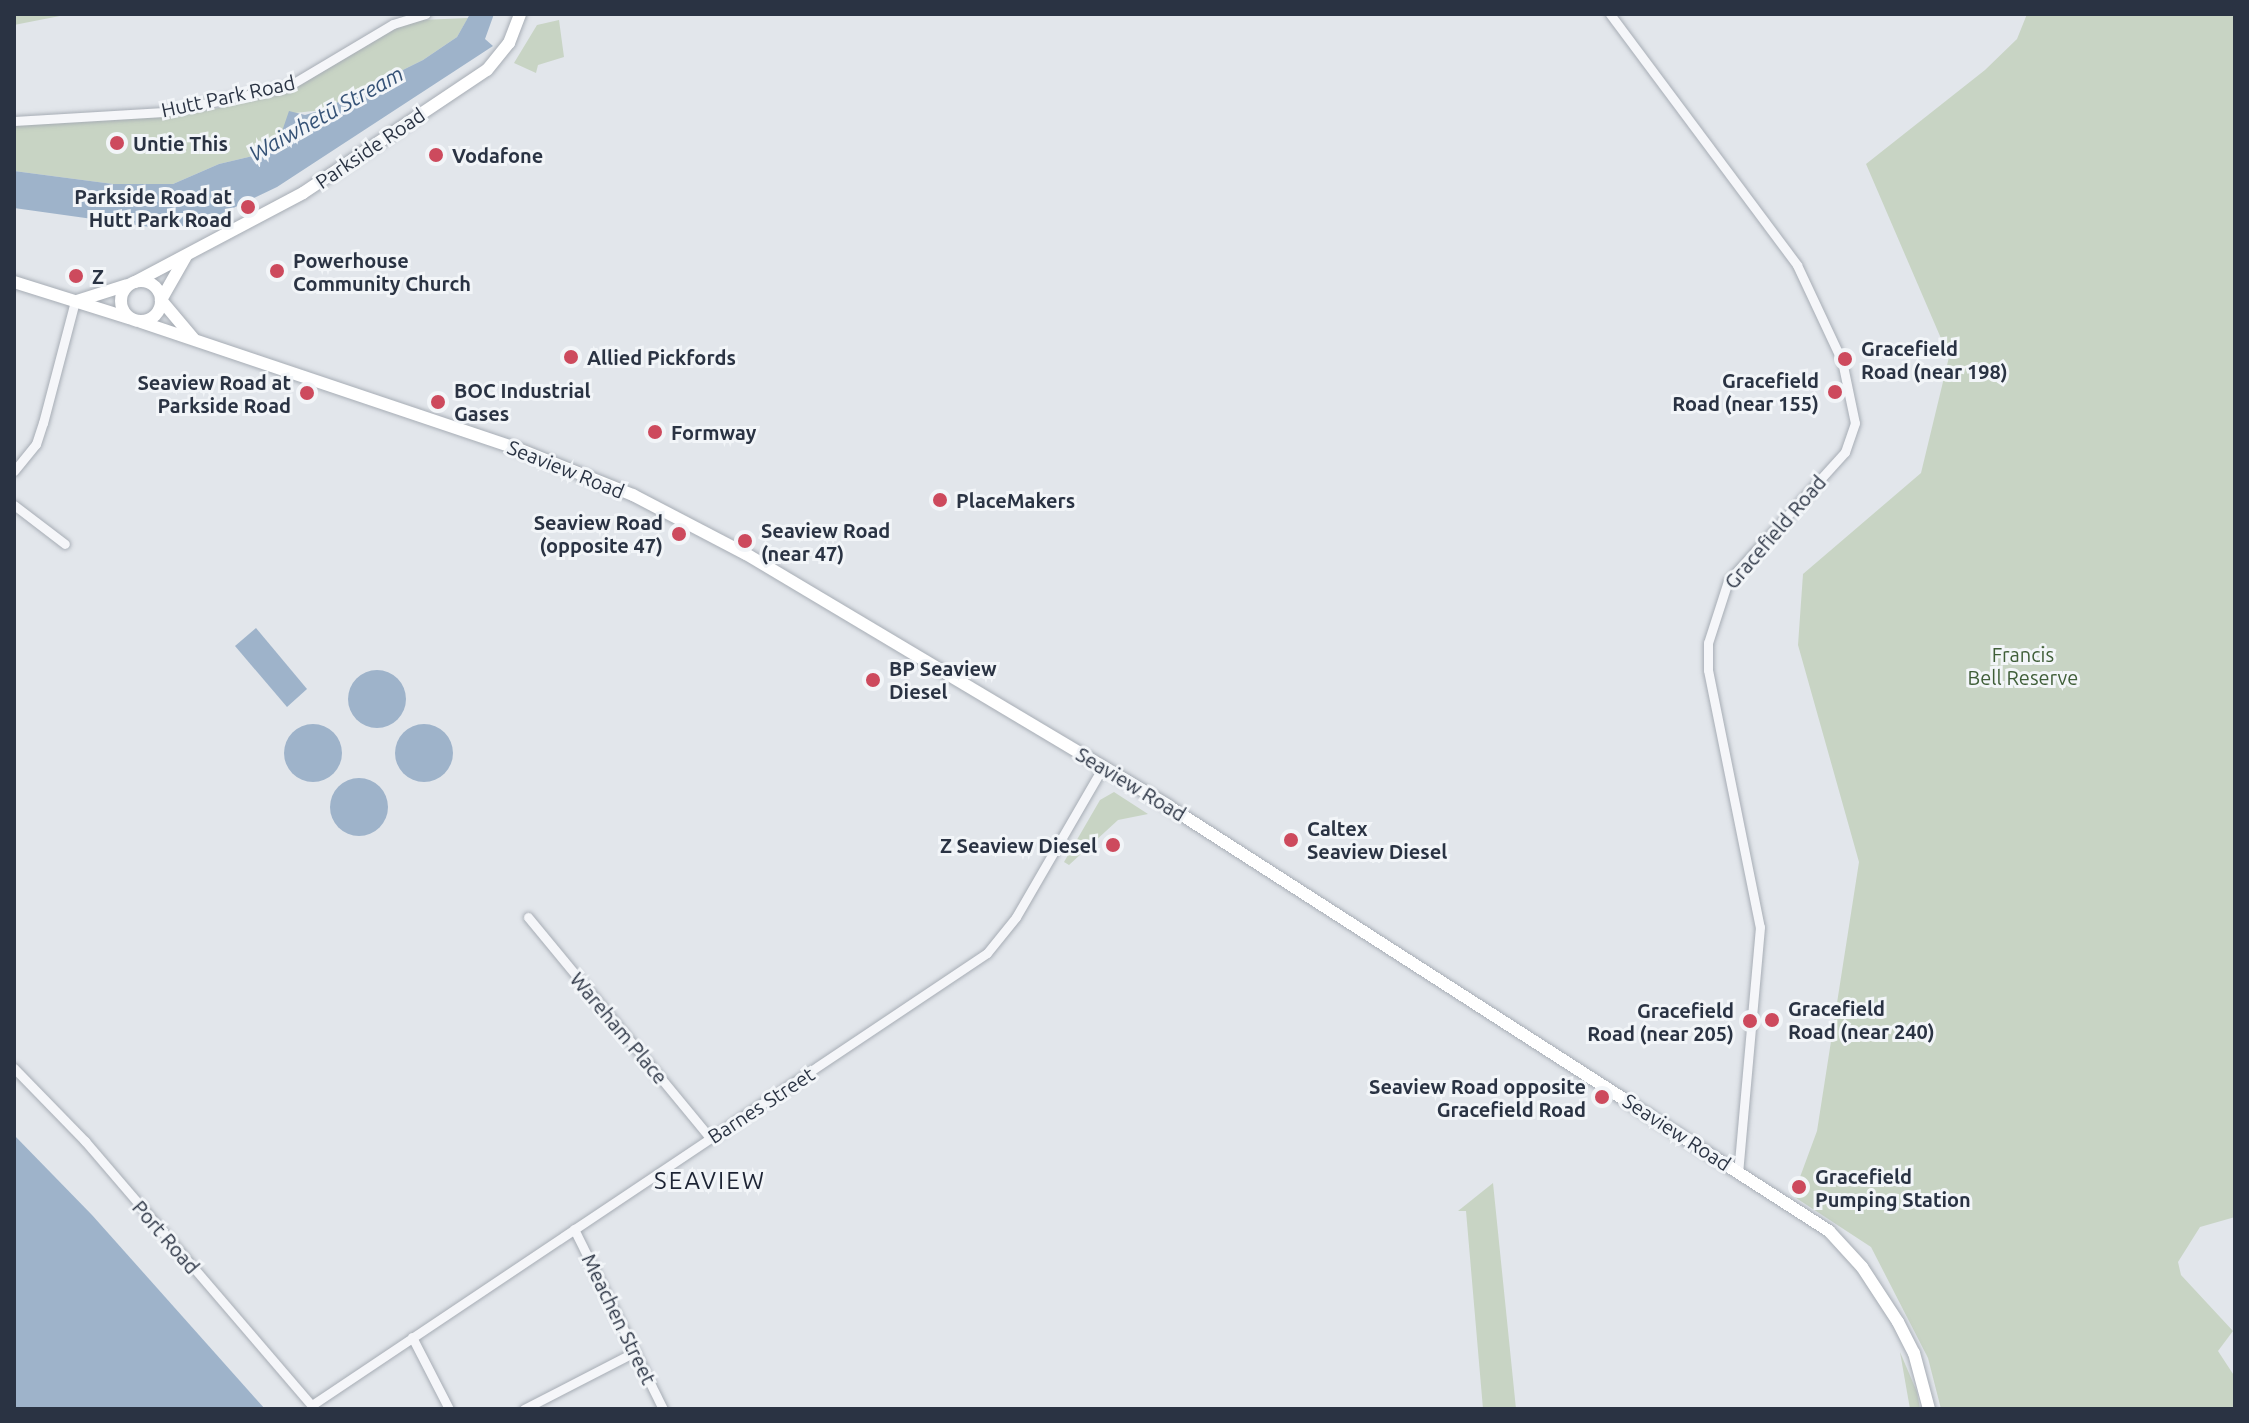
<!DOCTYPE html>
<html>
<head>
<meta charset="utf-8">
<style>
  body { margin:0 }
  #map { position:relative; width:2249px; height:1423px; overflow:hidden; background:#e2e6eb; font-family:Ubuntu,sans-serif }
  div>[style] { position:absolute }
  .green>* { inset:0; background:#c8d4c4 }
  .water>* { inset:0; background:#9eb3ca }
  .round { border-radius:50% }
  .roads { filter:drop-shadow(0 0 2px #a7adb5) drop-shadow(0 0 2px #a7adb5) }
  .minor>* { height:9px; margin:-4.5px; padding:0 4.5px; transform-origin:4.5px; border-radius:4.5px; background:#f5f6f9 }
  .secondary>* { height:12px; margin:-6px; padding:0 6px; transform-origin:6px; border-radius:6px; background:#fff }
  .secondary>.ring { margin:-6px; padding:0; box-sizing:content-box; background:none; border:12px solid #fff; border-radius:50% }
  .dots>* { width:22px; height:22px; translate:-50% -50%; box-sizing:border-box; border:4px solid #f2f5f8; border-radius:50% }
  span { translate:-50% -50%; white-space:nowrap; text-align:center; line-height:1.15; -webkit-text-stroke:6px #f2f5f8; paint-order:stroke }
  .street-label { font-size:20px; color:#2a3343 }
  .poi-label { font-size:20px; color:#2a3343; font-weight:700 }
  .left { translate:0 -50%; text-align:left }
  .right { translate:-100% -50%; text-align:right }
  .park-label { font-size:20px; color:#3f5e38 }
  .water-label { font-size:22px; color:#355276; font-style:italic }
  .quarter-label { font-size:24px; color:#1d2434; letter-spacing:2px }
  .frame { position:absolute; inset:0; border:16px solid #2a3343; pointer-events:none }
</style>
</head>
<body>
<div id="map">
  <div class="green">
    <div style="clip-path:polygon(14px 14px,70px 14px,14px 25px)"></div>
    <div style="clip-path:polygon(2027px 14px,2235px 14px,2235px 1217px,2200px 1227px,2178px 1262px,2181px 1275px,2233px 1331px,2218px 1351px,2235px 1377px,2235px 1409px,1941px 1409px,1928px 1358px,1871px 1247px,1793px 1196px,1817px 1131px,1859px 862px,1798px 645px,1803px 574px,1921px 473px,1949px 357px,1866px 164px,1985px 70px,2017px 39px)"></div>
    <div style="clip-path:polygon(468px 18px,457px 37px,423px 60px,322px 110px,295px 113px,280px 137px,257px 155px,219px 164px,173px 184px,113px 184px,14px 171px,14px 124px,190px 114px,285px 94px,395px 29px,421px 20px)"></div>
    <div style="clip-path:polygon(559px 20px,564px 57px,538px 65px,536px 73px,514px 63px,537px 25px)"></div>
    <div style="clip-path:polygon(1114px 792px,1148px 814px,1118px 820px,1069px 865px,1064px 862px,1100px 800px)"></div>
    <div style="clip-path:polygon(1493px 1183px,1516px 1409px,1483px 1409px,1466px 1211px,1458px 1211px)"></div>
    <div style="clip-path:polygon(1900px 1352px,1917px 1392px,1920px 1409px,1910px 1409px)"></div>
  </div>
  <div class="water">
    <div style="clip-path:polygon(470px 14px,494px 14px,485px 39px,493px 46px,277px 187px,198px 225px,157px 228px,14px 208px,14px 171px,113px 184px,173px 184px,219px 164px,257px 155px,280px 137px,289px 111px,305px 115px,322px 110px,423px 60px,457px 37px)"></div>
    <div style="clip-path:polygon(256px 628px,307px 689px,287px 707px,235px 646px)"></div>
    <div class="round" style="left:348px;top:670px;width:58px;height:58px"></div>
    <div class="round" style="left:284px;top:724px;width:58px;height:58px"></div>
    <div class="round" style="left:395px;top:724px;width:58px;height:58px"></div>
    <div class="round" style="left:330px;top:778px;width:58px;height:58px"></div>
    <div style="clip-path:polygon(14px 1135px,92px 1215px,265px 1409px,14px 1409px)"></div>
  </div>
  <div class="roads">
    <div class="minor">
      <div style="left:1610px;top:14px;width:313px;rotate:53.3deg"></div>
      <div style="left:1797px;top:265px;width:106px;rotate:64.9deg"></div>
      <div style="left:1842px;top:361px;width:63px;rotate:78.2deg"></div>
      <div style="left:1855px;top:423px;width:31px;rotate:109deg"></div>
      <div style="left:1845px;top:452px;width:174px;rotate:132.2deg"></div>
      <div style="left:1728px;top:581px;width:65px;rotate:107.9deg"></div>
      <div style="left:1708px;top:643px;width:27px;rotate:90deg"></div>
      <div style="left:1708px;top:670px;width:262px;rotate:78.6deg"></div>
      <div style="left:1760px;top:927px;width:246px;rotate:95.1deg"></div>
      <div style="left:14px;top:121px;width:150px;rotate:-3.4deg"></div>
      <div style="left:164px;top:112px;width:126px;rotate:-11.5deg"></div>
      <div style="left:287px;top:87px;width:123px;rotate:-30.7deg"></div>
      <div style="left:393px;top:24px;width:34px;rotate:-17deg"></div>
      <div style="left:14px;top:471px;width:35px;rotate:-51deg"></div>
      <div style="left:36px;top:444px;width:22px;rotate:-72deg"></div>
      <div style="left:43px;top:423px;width:126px;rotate:-75.3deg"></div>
      <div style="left:14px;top:505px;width:64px;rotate:37.4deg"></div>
      <div style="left:528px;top:917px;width:286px;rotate:50.5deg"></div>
      <div style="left:14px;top:1068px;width:102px;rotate:45.8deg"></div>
      <div style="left:85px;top:1141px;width:350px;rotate:49.4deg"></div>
      <div style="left:574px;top:1229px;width:201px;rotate:63.7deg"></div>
      <div style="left:412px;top:1337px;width:81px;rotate:62.8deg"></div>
      <div style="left:312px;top:1405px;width:812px;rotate:-33.81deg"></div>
      <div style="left:987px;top:953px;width:46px;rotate:-51.1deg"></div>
      <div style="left:1016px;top:917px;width:173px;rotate:-59.9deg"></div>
      <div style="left:524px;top:1409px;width:125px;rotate:-27.2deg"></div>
    </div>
    <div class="secondary">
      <div style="left:186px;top:256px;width:51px;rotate:119.6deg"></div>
      <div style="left:161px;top:300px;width:50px;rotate:49.9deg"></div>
      <div class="ring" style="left:121px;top:281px;width:28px;height:28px"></div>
      <div style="left:14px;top:282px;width:121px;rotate:17.4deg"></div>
      <div style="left:135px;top:282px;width:190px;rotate:-27.9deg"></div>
      <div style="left:303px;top:193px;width:221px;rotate:-33.8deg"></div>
      <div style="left:487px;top:70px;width:35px;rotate:-51deg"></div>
      <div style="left:509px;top:43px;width:31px;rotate:-69deg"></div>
      <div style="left:77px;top:301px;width:52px;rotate:-17.7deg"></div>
      <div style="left:141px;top:322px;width:396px;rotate:18.6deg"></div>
      <div style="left:516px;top:448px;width:126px;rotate:21.9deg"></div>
      <div style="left:633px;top:495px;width:127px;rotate:27.6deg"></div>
      <div style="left:746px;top:554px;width:492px;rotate:30.8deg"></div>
      <div style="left:1168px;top:806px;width:786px;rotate:32.74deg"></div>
      <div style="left:1829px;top:1231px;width:49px;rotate:47.5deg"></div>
      <div style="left:1862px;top:1267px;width:66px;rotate:56.8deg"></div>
      <div style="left:1898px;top:1322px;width:35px;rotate:63deg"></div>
      <div style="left:1914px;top:1353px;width:58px;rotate:75deg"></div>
    </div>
  </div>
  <div class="dots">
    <div style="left:117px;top:143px;background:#cd4a5d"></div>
    <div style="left:436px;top:155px;background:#cd4a5d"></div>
    <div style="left:248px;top:207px;background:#cd4a5d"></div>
    <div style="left:277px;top:271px;background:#cd4a5d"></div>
    <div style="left:76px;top:276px;background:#cd4a5d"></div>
    <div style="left:571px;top:357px;background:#cd4a5d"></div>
    <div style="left:1845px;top:359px;background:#cd4a5d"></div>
    <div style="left:1835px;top:392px;background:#cd4a5d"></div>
    <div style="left:307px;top:393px;background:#cd4a5d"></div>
    <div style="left:438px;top:402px;background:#cd4a5d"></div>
    <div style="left:655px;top:432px;background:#cd4a5d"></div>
    <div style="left:940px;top:500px;background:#cd4a5d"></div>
    <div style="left:679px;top:534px;background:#cd4a5d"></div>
    <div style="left:745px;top:541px;background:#cd4a5d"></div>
    <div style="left:873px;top:680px;background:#cd4a5d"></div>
    <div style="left:1291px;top:840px;background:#cd4a5d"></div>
    <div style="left:1113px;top:845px;background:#cd4a5d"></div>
    <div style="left:1772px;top:1020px;background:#cd4a5d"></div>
    <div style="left:1750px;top:1021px;background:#cd4a5d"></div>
    <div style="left:1602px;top:1097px;background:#cd4a5d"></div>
    <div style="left:1799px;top:1187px;background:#cd4a5d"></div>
  </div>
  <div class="street-label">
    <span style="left:228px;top:96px;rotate:-12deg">Hutt Park Road</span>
    <span style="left:370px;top:148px;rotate:-34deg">Parkside Road</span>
    <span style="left:566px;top:469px;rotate:22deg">Seaview Road</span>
    <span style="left:1775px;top:532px;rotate:-49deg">Gracefield Road</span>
    <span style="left:1131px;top:784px;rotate:31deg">Seaview Road</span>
    <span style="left:619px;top:1028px;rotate:50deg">Wareham Place</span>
    <span style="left:761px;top:1105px;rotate:-33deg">Barnes Street</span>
    <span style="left:1677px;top:1132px;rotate:33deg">Seaview Road</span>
    <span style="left:166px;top:1237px;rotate:49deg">Port Road</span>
    <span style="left:619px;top:1319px;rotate:64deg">Meachen Street</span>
  </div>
  <div class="poi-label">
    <span class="left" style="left:133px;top:143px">Untie This</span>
    <span class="left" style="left:452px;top:155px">Vodafone</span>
    <span class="right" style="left:232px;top:208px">Parkside Road at<br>Hutt Park Road</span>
    <span class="left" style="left:293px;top:272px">Powerhouse<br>Community Church</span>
    <span class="left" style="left:92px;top:276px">Z</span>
    <span class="left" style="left:1861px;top:360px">Gracefield<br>Road (near 198)</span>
    <span class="left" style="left:587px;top:357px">Allied Pickfords</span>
    <span class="right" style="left:1819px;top:392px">Gracefield<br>Road (near 155)</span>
    <span class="right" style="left:291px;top:394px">Seaview Road at<br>Parkside Road</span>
    <span class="left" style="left:454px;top:402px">BOC Industrial<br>Gases</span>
    <span class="left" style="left:671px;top:432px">Formway</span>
    <span class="left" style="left:956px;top:500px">PlaceMakers</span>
    <span class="right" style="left:663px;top:534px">Seaview Road<br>(opposite 47)</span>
    <span class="left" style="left:761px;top:542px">Seaview Road<br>(near 47)</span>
    <span class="left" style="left:889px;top:680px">BP Seaview<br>Diesel</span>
    <span class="left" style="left:1307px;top:840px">Caltex<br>Seaview Diesel</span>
    <span class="right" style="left:1097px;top:845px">Z Seaview Diesel</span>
    <span class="left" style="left:1788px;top:1020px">Gracefield<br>Road (near 240)</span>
    <span class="right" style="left:1734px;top:1022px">Gracefield<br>Road (near 205)</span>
    <span class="right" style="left:1586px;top:1098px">Seaview Road opposite<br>Gracefield Road</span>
    <span class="left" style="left:1815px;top:1188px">Gracefield<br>Pumping Station</span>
  </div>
  <div class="park-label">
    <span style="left:2023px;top:666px">Francis<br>Bell Reserve</span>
  </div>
  <div class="water-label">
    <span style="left:326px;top:113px;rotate:-29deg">Waiwhetū Stream</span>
  </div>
  <div class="quarter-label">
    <span style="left:710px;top:1181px">SEAVIEW</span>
  </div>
  <div class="frame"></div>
</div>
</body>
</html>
